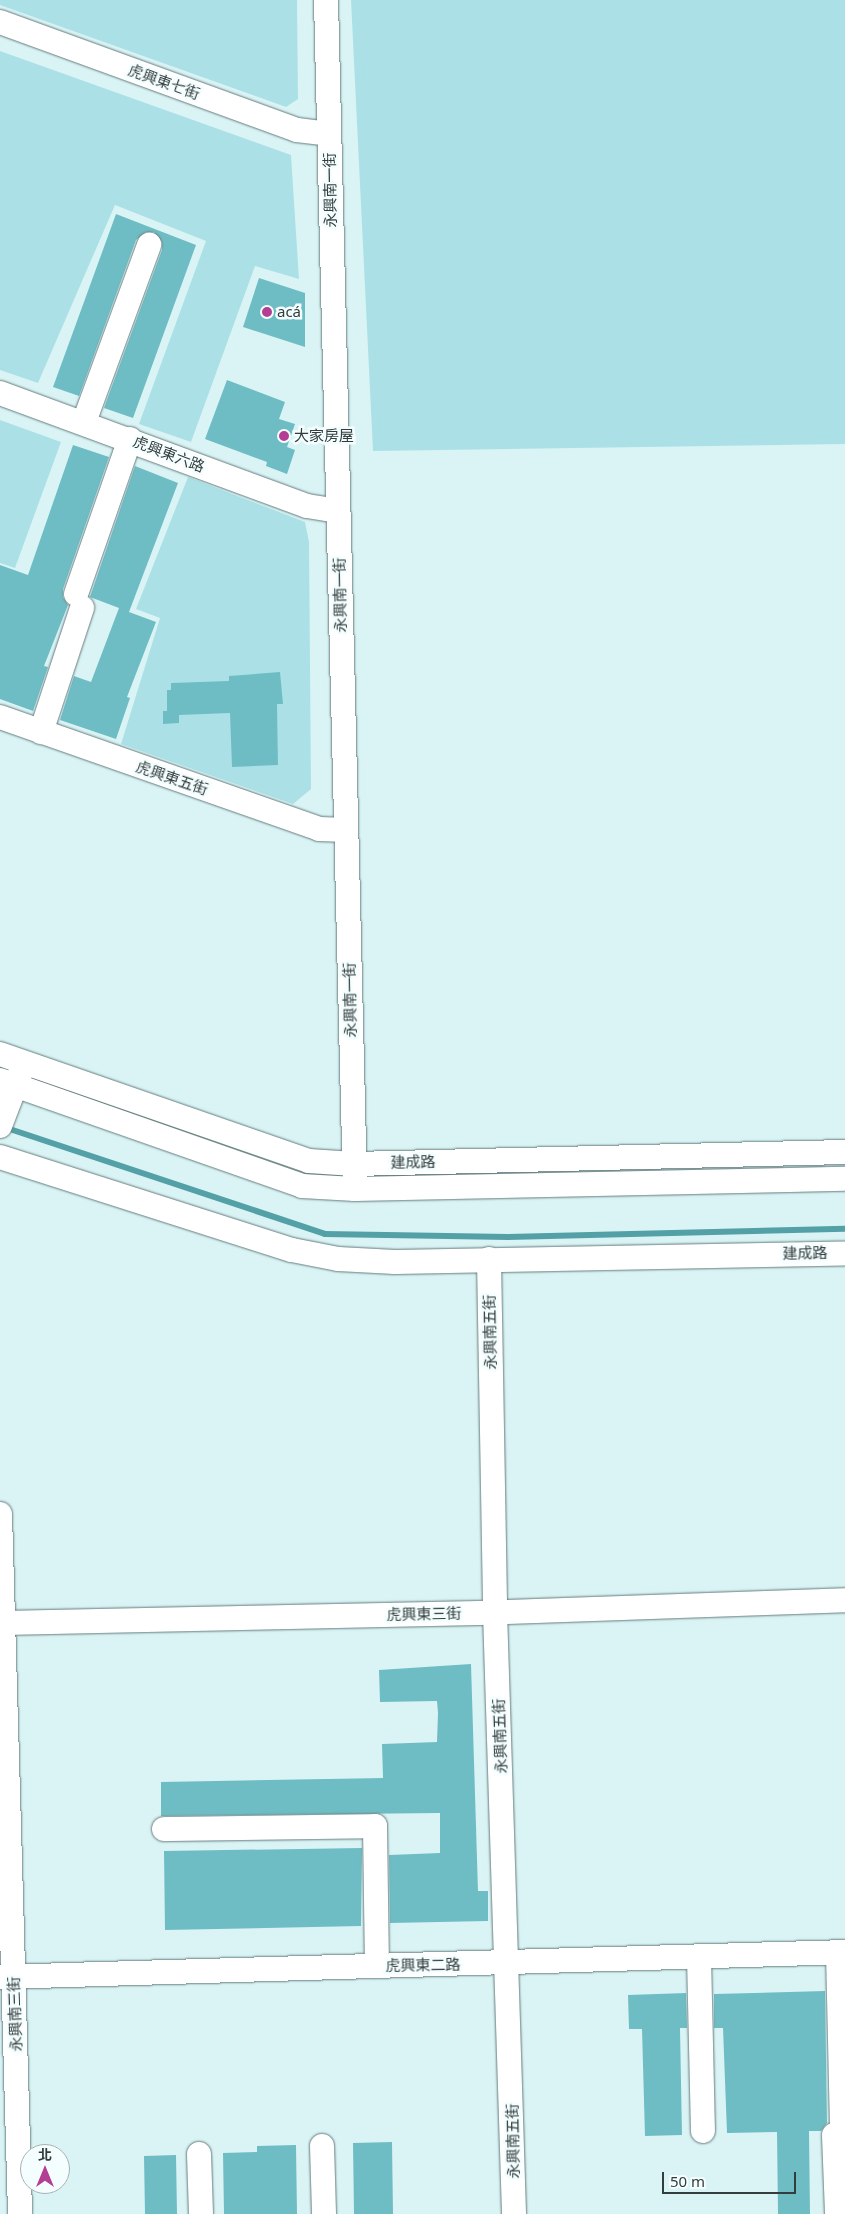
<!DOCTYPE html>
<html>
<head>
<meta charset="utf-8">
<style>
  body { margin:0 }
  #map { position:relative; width:845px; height:2214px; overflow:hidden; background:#daf4f6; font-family:"Noto Sans","Noto Sans TC",sans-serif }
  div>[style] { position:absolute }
  .green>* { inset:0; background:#abe1e6 }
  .stream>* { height:5.5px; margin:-2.75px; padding:0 2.75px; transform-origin:2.75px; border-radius:2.75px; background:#53a1a7 }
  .building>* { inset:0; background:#6fbdc4 }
  .roads { filter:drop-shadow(0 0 1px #657c7e) drop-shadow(0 0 1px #657c7e) }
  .minor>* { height:24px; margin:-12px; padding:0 12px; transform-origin:12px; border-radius:12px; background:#fff }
  .dots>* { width:14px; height:14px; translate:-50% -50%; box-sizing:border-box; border:2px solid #f4feff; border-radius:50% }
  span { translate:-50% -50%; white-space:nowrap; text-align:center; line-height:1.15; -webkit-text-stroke:5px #f4feff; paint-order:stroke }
  .street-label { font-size:15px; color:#333d3e }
  .poi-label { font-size:15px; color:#333d3e }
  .left { translate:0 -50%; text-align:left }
  .north { position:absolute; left:20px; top:2144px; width:50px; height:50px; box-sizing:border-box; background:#f4feff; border:1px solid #a7b1b2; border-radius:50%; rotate:0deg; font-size:14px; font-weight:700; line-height:20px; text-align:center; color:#333d3e }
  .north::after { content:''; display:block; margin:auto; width:18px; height:22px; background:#b53e95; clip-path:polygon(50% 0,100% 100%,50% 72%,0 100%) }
  .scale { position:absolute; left:662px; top:2172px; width:134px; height:22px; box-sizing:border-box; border:2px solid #333d3e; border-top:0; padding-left:6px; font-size:15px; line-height:18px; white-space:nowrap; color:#333d3e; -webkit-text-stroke:4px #f4feff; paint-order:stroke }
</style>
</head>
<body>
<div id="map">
  <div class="green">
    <div style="clip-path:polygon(0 0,297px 0,298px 99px,286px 107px,0 5px)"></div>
    <div style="clip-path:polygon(351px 0,845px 0,845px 444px,373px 451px)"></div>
    <div style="clip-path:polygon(0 51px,291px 155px,299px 279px,255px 266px,191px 442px,139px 424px,206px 241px,115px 205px,38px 383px,0 370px)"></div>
    <div style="clip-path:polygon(0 420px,61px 442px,15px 568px,0 563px)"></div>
    <div style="clip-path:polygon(188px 477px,305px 522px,309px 542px,311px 789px,293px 804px,121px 744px,160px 618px,136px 609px)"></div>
  </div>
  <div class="stream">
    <div style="left:4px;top:1127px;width:338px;rotate:18.4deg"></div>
    <div style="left:325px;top:1234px;width:183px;rotate:0.9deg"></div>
    <div style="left:508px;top:1237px;width:337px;rotate:-1.4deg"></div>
  </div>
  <div class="building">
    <div style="clip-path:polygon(116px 214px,196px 245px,133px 418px,104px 408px,162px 250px,162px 242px,154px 232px,146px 232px,136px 240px,79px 396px,53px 387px)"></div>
    <div style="clip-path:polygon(259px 278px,305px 293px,305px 347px,243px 327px)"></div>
    <div style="clip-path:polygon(227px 380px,285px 402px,279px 419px,295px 424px,287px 447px,295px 450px,287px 474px,266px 466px,267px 462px,205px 439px)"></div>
    <div style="clip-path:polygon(73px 445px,109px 457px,63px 589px,63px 597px,68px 605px,44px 666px,48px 667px,33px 711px,0 699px,0 565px,28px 575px)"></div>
    <div style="clip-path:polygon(135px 466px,178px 483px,129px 612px,156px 622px,127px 697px,130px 698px,116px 739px,60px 720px,74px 676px,91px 682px,119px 608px,90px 597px)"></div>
    <div style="clip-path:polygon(280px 672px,283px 704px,277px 704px,278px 765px,232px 767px,230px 713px,179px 715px,179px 723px,163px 724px,163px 711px,167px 711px,167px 690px,171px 690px,171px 683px,229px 681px,229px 676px)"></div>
    <div style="clip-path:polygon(471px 1664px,478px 1891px,488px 1891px,488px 1921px,390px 1923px,389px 1855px,440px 1853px,440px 1813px,161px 1816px,161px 1782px,383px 1778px,382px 1744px,437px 1742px,438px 1713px,437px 1701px,380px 1702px,379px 1670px)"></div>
    <div style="clip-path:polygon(362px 1848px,361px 1926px,165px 1930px,164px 1851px)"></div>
    <div style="clip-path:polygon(825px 1991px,827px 2123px,821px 2131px,809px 2131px,810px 2214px,778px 2214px,777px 2132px,727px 2133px,723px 2028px,714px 2028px,714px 1994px)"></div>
    <div style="clip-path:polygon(686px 1993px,687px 2028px,680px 2028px,682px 2135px,645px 2136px,642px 2029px,629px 2029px,628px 1995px)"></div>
    <div style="clip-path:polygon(392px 2142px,393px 2214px,354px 2214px,353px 2143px)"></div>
    <div style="clip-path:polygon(296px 2145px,297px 2214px,224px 2214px,223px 2153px,257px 2152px,257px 2146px)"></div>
    <div style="clip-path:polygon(176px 2155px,177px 2214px,145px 2214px,144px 2156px)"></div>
  </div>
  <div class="roads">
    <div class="minor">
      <div style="left:326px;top:0;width:1189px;rotate:88.6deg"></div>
      <div style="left:0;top:22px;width:316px;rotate:20deg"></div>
      <div style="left:297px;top:130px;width:32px;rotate:7deg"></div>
      <div style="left:0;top:393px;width:327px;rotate:20.2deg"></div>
      <div style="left:307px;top:506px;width:31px;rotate:9deg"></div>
      <div style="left:84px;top:422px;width:189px;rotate:-69.8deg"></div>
      <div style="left:76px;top:594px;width:164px;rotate:-70.8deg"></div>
      <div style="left:0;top:717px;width:338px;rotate:19.3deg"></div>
      <div style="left:319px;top:829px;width:27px;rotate:2deg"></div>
      <div style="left:41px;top:732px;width:131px;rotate:-71.7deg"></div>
      <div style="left:0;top:1054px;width:327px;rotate:19.1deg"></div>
      <div style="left:309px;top:1161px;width:45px;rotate:3.8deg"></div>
      <div style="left:354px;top:1164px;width:491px;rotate:-1.4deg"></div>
      <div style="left:0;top:1080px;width:320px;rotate:19.3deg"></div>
      <div style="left:302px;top:1186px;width:53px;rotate:3.2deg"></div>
      <div style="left:355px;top:1189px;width:490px;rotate:-1.2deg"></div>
      <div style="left:0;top:1126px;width:59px;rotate:-69.1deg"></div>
      <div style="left:0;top:1157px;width:306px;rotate:17.7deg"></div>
      <div style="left:292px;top:1250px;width:47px;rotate:11.1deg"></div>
      <div style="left:338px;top:1259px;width:57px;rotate:3deg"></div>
      <div style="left:395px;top:1262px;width:450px;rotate:-1.1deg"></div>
      <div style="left:489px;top:1259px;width:353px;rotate:89deg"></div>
      <div style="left:495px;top:1612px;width:602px;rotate:88.19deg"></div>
      <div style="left:0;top:1514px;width:700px;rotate:88.36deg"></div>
      <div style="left:3px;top:1623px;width:476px;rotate:-1.2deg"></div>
      <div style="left:479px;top:1613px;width:366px;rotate:-2deg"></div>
      <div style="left:164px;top:1829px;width:211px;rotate:-0.8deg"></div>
      <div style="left:375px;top:1826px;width:140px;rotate:89.2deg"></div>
      <div style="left:838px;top:1952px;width:170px;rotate:88.7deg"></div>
      <div style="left:699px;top:1957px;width:174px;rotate:88.7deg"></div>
      <div style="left:0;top:1977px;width:845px;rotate:-1.69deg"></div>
      <div style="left:834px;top:2135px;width:79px;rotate:87.8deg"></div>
      <div style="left:322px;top:2146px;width:68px;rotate:88.3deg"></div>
      <div style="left:199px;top:2154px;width:60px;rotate:88.1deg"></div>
    </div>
  </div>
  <div class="dots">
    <div style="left:267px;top:312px;background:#b53e95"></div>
    <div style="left:284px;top:436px;background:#b53e95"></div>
  </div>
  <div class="street-label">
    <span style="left:164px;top:82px;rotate:20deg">虎興東七街</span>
    <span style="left:330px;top:190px;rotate:-91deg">永興南一街</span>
    <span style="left:169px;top:454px;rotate:21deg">虎興東六路</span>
    <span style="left:340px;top:595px;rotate:-91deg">永興南一街</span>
    <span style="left:172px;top:778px;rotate:19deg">虎興東五街</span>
    <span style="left:350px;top:1000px;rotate:-91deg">永興南一街</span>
    <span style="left:413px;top:1162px;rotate:-1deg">建成路</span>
    <span style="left:805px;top:1253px;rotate:-1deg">建成路</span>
    <span style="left:490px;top:1332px;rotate:-91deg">永興南五街</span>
    <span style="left:424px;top:1614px;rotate:-1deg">虎興東三街</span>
    <span style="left:500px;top:1736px;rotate:-92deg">永興南五街</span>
    <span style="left:423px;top:1965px;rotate:-1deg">虎興東二路</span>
    <span style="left:15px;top:2014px;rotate:-92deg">永興南三街</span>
    <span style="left:513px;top:2141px;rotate:-91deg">永興南五街</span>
  </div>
  <div class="poi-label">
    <span class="left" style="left:277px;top:312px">acá</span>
    <span class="left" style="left:294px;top:436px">大家房屋</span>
  </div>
  <div class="north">北</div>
  <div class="scale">50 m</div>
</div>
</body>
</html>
